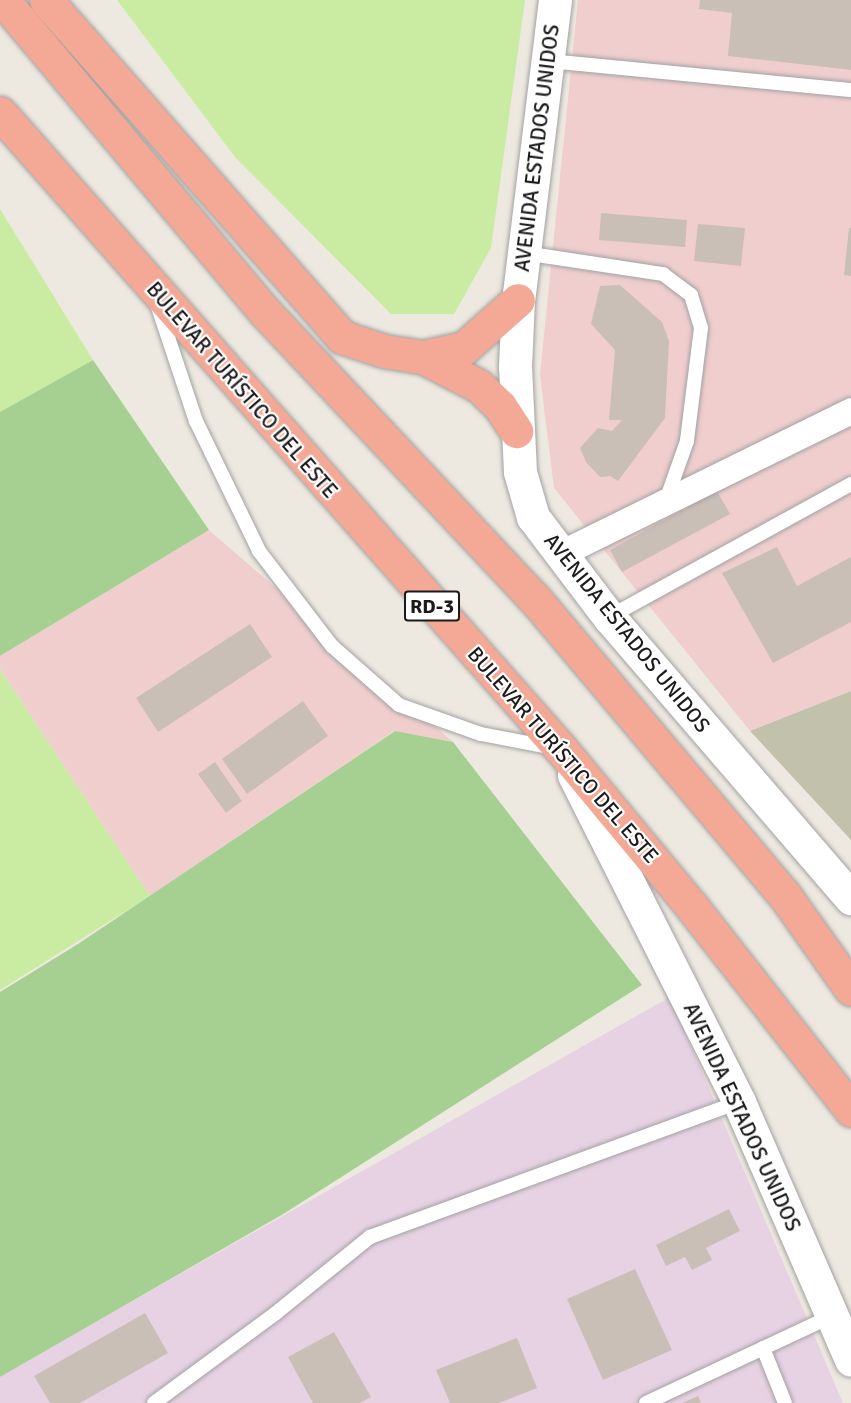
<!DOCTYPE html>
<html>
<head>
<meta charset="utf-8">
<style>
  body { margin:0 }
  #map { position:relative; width:851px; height:1403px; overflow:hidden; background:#eee9e0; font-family:Signika,sans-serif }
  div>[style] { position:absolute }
  .commercial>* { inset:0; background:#f0cece }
  .industrial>* { inset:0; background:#e7d2e4 }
  .construction>* { inset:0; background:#c2c2ac }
  .grass>* { inset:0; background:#c9eca2 }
  .forest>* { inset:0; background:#a6d092 }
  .building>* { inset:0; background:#cabfb6 }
  .roads { filter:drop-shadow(0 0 2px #a2a2a2) drop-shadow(0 0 2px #a2a2a2) }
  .service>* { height:14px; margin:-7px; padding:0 7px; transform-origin:7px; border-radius:7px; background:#fff }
  .minor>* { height:26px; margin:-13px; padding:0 13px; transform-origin:13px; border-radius:13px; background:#fff }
  .tertiary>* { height:33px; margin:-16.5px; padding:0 16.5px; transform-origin:16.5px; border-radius:16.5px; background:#fff }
  .trunk>* { height:33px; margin:-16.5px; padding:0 16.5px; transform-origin:16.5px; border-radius:16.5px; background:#f4a896 }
  span { translate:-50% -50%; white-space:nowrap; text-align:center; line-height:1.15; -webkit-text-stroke:4.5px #fff; paint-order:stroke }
  .shield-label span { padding:2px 4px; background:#fff; border:2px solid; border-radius:4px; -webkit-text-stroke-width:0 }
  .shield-label { font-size:20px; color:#1b1b1b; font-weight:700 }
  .street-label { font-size:21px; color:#1b1b1b }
</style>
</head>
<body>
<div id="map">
  <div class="commercial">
    <div style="clip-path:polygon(578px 0,851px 0,851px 691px,750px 731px,554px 488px,540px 375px)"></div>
    <div style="clip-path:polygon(209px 530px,453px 742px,394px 731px,150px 896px,0 669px,0 656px)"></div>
  </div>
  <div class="industrial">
    <div style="clip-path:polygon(670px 997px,843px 1403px,0 1403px,0 1377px,3px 1374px)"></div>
  </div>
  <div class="construction">
    <div style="clip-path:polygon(851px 691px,851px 840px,750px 731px)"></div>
  </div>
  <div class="grass">
    <div style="clip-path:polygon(117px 0,525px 0,491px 248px,454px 314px,391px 314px,235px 157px)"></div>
    <div style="clip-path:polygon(0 209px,93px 360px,0 412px)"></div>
    <div style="clip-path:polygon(0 669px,150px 896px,0 990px)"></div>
  </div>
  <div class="forest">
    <div style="clip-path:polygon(93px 360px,209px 530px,0 656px,0 412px)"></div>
    <div style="clip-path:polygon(395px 731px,453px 742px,642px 985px,285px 1213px,0 1377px,0 992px,78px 944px)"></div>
  </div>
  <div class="building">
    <div style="clip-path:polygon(700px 0,851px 0,851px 70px,728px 56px,732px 13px,699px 9px)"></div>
    <div style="clip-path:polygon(601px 213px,687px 220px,685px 247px,599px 240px)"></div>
    <div style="clip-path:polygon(698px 224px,745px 228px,741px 266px,694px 261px)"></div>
    <div style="clip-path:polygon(849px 228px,851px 228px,851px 276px,844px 275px)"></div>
    <div style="clip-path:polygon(620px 285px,662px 322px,669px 341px,665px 418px,618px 481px,610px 476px,600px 477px,586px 462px,580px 448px,598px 428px,612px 431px,622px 420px,609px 420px,615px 350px,591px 324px,600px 286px)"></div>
    <div style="clip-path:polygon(717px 491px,730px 514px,622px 572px,610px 550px)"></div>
    <div style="clip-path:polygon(777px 547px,797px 586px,851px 557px,851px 622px,773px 663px,722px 573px)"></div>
    <div style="clip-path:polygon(250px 624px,272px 657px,158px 732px,136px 698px)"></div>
    <div style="clip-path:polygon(303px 701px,328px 736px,247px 794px,222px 759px)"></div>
    <div style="clip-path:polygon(215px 762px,242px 801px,226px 813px,198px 774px)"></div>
    <div style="clip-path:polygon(729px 1209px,740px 1231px,706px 1248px,712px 1260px,692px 1270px,685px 1257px,666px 1266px,656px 1245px)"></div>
    <div style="clip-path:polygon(635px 1269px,672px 1350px,603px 1380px,567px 1299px)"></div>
    <div style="clip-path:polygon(145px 1313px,168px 1353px,80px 1403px,50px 1403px,34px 1376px)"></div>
    <div style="clip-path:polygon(334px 1332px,371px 1397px,360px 1403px,313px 1403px,288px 1357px)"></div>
    <div style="clip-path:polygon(517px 1338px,537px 1388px,499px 1403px,450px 1403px,436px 1370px)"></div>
    <div style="clip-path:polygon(698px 1396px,701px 1403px,682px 1403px)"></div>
  </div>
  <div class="roads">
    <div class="service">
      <div style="left:548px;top:61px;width:304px;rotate:5.5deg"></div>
      <div style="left:524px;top:253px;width:141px;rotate:8.6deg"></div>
      <div style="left:663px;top:274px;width:35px;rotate:37deg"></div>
      <div style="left:691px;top:295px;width:34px;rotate:73deg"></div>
      <div style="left:701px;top:328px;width:114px;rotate:97.1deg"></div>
      <div style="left:687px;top:441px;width:66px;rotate:109.5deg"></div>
      <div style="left:158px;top:307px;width:120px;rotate:71.6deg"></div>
      <div style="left:196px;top:421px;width:144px;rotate:64.1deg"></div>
      <div style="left:259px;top:551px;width:120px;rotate:52.5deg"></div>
      <div style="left:332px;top:646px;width:89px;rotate:41.4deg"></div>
      <div style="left:399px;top:705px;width:87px;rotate:19.5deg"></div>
      <div style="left:481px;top:734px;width:74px;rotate:10.9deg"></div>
      <div style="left:609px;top:617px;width:276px;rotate:-28.8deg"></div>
      <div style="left:763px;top:1348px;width:59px;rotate:68.2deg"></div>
      <div style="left:154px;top:1403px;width:152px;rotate:-36.4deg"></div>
      <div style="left:276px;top:1313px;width:121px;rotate:-39deg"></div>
      <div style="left:370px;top:1237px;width:393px;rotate:-20.1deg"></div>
      <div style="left:646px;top:1403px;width:205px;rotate:-25.1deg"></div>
    </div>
    <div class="minor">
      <div style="left:561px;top:554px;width:323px;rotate:-26.2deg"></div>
    </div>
    <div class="tertiary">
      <div style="left:555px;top:0;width:302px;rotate:97deg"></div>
      <div style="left:518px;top:300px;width:66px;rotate:92.6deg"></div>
      <div style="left:515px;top:366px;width:106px;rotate:87.3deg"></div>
      <div style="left:520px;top:472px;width:47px;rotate:73.9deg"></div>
      <div style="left:533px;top:517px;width:126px;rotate:52.8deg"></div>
      <div style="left:609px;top:617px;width:371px;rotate:49.3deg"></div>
      <div style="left:574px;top:775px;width:366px;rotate:63.2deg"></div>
      <div style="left:739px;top:1102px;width:281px;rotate:66.5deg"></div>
    </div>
    <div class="trunk">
      <div style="left:3px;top:0;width:407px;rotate:50deg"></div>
      <div style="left:265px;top:312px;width:393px;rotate:46.8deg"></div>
      <div style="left:534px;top:598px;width:390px;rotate:49.9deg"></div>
      <div style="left:785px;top:896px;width:114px;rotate:54.6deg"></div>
      <div style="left:46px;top:0;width:449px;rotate:48.7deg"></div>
      <div style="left:342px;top:337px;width:44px;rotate:18.4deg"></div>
      <div style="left:384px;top:351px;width:39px;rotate:9deg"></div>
      <div style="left:423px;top:357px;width:42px;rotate:-12.4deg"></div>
      <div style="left:464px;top:348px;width:72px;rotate:-41.6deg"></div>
      <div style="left:0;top:113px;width:848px;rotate:48.59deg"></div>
      <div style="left:561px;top:749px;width:205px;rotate:50.3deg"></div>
      <div style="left:692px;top:907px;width:258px;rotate:51.9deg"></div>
      <div style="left:423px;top:357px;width:63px;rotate:27.4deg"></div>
      <div style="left:479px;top:386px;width:29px;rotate:44deg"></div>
      <div style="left:500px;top:406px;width:30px;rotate:57deg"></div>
    </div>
  </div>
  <div class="shield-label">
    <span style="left:432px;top:606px">RD-3</span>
  </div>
  <div class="street-label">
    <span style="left:537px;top:148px;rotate:-83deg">AVENIDA ESTADOS UNIDOS</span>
    <span style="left:242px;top:390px;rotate:49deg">BULEVAR TURÍSTICO DEL ESTE</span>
    <span style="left:627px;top:633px;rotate:51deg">AVENIDA ESTADOS UNIDOS</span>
    <span style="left:563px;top:755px;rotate:49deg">BULEVAR TURÍSTICO DEL ESTE</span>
    <span style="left:742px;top:1117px;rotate:65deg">AVENIDA ESTADOS UNIDOS</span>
  </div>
</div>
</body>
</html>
